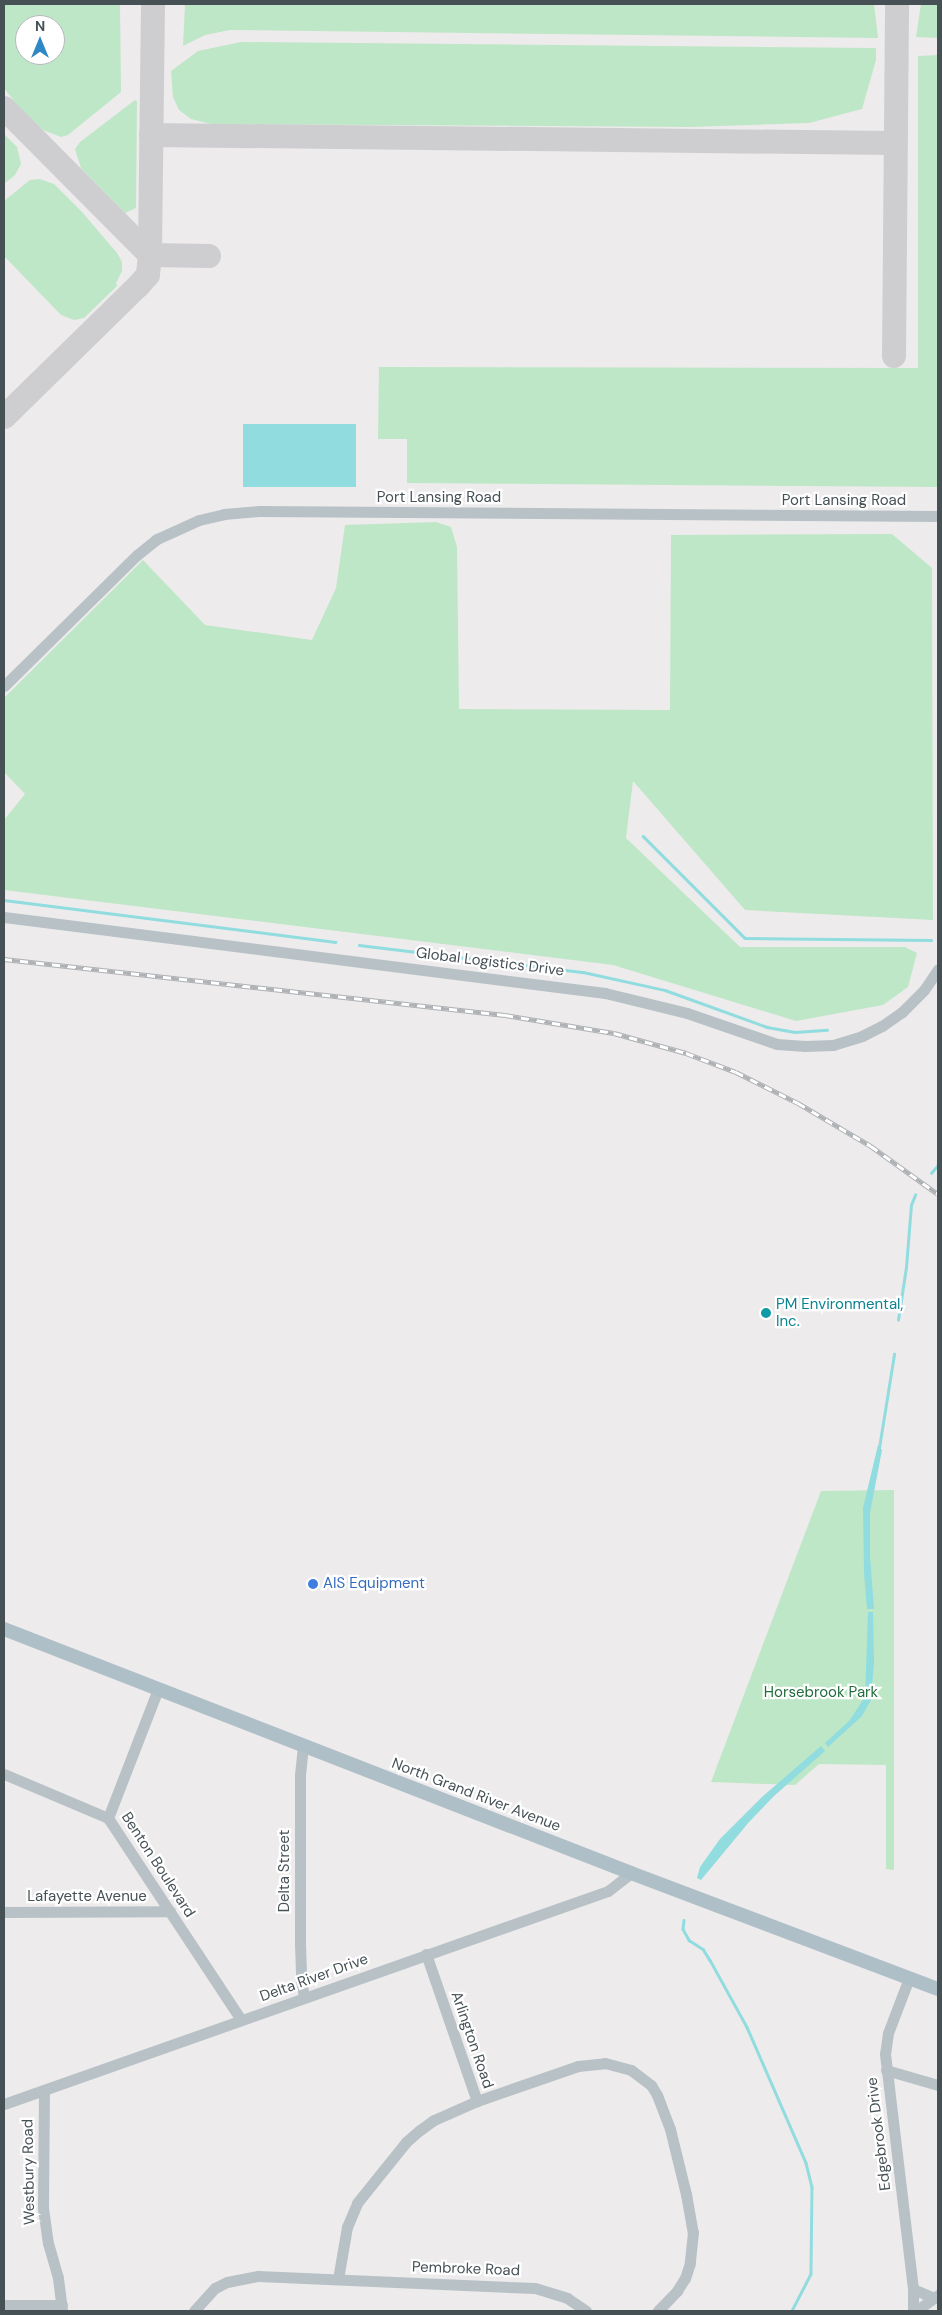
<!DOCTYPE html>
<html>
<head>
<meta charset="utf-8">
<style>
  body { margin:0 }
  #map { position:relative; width:942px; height:2315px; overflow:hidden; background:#eeebec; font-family:"DM Sans",sans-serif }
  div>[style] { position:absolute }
  .green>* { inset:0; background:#bee7c7 }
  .water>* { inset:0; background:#90dcdf }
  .stream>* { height:2.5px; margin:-1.25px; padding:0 1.25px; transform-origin:1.25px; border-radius:1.25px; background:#90dcdf }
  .taxiway>* { height:24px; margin:-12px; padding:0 12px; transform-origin:12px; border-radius:12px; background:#ceced0 }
  .minor>* { height:11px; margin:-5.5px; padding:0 5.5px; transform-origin:5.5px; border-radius:5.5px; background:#b8c2c6 }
  .major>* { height:14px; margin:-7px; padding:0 7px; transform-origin:7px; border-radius:7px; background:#aebfc7 }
  .rail>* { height:4.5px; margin-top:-2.25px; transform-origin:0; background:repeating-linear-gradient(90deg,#fff 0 8px,#aeb2b5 0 16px); box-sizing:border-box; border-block:1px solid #aeb2b5 }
  .dots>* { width:14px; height:14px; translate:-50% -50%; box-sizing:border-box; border:2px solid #fff; border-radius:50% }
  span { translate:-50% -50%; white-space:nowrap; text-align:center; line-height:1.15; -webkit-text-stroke:4.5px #fff; paint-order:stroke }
  .street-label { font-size:15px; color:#465156 }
  .culture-label { font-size:15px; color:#0d838f }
  .left { translate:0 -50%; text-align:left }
  .shop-label { font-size:15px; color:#366cbe }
  .park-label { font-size:15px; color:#216d3b }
  .frame { position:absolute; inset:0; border:5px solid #465156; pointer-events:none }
  .north { position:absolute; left:15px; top:15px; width:50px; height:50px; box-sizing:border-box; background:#fff; border:1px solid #b5b9bb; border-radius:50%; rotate:0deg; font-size:14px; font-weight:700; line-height:20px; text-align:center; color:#465156 }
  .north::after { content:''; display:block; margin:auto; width:18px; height:22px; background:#2e88c5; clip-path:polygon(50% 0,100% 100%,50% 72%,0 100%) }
</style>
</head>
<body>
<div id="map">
  <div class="green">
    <div style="clip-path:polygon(evenodd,4px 4px,120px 4px,121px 92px,68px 135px,61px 137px,43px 130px,17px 105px,4px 88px,4px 4px,25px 25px,55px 25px,55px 55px,25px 55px,25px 25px)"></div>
    <div style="clip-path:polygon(185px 4px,874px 4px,878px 38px,230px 30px,205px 35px,183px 46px)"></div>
    <div style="clip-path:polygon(921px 4px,938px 4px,938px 38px,916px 37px)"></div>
    <div style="clip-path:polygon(241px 42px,876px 48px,876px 60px,862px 109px,809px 123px,690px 127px,211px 124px,191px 119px,179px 110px,173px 97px,171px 71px,198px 51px)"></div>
    <div style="clip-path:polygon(938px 55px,938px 487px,407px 483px,407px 439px,378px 439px,379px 367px,918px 368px,918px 56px)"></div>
    <div style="clip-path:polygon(135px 100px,137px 101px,136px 208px,125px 213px,81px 168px,75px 149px,80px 142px)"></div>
    <div style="clip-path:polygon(4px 134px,17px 147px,21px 164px,15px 175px,4px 184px)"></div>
    <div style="clip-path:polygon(40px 179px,54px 184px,82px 212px,117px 253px,122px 262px,122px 271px,116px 283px,117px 286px,84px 318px,74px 320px,61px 315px,4px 256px,4px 201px,30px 180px)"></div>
    <div style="clip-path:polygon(436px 522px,451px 527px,457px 547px,459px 709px,670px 710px,671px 535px,892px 534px,932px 568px,933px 920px,745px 910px,633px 781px,626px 838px,740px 947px,905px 947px,917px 953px,908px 987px,883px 1005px,796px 1021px,613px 965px,4px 890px,4px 820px,25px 794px,4px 772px,4px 698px,143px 560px,205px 625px,312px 640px,336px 588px,345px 525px)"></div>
    <div style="clip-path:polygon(894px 1490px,894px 1870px,886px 1869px,886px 1765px,819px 1764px,795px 1785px,711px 1782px,821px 1491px)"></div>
  </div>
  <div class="water">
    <div style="clip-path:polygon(243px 424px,356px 424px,356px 487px,243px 487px)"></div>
    <div style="clip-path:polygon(878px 1445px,882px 1450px,870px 1513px,870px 1556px,874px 1609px,867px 1609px,864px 1573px,863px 1508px)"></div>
    <div style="clip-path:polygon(868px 1612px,873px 1612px,874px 1662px,871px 1700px,862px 1716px,828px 1747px,825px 1743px,849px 1721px,865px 1697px)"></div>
    <div style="clip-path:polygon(821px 1746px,825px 1751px,774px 1796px,749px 1822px,701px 1880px,697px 1878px,700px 1867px,720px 1839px,762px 1797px)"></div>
  </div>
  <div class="stream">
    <div style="left:806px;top:4px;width:5px"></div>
    <div style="left:643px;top:836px;width:144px;rotate:45deg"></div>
    <div style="left:745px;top:938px;width:186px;rotate:0.6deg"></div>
    <div style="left:4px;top:900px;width:334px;rotate:7.2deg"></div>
    <div style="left:359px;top:945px;width:226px;rotate:6.9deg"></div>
    <div style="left:583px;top:972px;width:84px;rotate:12.4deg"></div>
    <div style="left:665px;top:990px;width:109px;rotate:19.9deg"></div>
    <div style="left:767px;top:1027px;width:28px;rotate:10deg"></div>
    <div style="left:795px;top:1032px;width:32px;rotate:-4deg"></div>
    <div style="left:931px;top:1173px;width:11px;rotate:-49deg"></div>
    <div style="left:898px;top:1320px;width:54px;rotate:-81.4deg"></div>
    <div style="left:906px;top:1267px;width:62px;rotate:-85.4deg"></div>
    <div style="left:911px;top:1205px;width:11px;rotate:-68deg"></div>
    <div style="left:879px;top:1448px;width:95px;rotate:-80.9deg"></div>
    <div style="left:684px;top:1920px;width:9px;rotate:96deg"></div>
    <div style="left:683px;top:1929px;width:13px;rotate:61deg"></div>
    <div style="left:689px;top:1940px;width:17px;rotate:33deg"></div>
    <div style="left:703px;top:1949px;width:13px;rotate:58deg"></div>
    <div style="left:710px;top:1960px;width:77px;rotate:61.1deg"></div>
    <div style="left:747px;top:2027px;width:148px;rotate:66.5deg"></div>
    <div style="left:806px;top:2163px;width:25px;rotate:76deg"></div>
    <div style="left:812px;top:2187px;width:87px;rotate:90.7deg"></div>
    <div style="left:811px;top:2274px;width:42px;rotate:117.2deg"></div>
  </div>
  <div class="taxiway">
    <div style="left:153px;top:4px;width:251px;rotate:90.7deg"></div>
    <div style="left:150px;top:255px;width:59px;rotate:1deg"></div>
    <div style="left:4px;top:108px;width:207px;rotate:45.2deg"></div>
    <div style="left:150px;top:255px;width:20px;rotate:96deg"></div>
    <div style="left:148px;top:275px;width:15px;rotate:132deg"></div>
    <div style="left:138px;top:286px;width:187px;rotate:135.6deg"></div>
    <div style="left:151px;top:135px;width:744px;rotate:0.62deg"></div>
    <div style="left:894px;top:356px;width:352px;rotate:-89.5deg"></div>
  </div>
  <div class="minor">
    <div style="left:4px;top:686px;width:187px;rotate:-44.6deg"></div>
    <div style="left:137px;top:555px;width:26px;rotate:-39deg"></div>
    <div style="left:157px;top:539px;width:46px;rotate:-24.3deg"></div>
    <div style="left:199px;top:520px;width:26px;rotate:-13deg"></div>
    <div style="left:224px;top:514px;width:35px;rotate:-5deg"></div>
    <div style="left:259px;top:511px;width:679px;rotate:0.42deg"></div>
    <div style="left:4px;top:917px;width:606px;rotate:7.21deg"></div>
    <div style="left:605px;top:993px;width:84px;rotate:13.7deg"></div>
    <div style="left:687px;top:1013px;width:95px;rotate:19deg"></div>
    <div style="left:777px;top:1044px;width:28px;rotate:4deg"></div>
    <div style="left:805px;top:1046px;width:28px;rotate:-2deg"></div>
    <div style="left:833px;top:1045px;width:30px;rotate:-17deg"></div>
    <div style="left:862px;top:1036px;width:22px;rotate:-27deg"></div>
    <div style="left:882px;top:1026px;width:24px;rotate:-35deg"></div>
    <div style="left:902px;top:1012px;width:31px;rotate:-45deg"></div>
    <div style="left:924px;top:990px;width:25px;rotate:-56deg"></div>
    <div style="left:303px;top:1746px;width:29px;rotate:96deg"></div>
    <div style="left:300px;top:1775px;width:169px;rotate:90deg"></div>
    <div style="left:300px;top:1944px;width:36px;rotate:88deg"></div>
    <div style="left:301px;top:1980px;width:17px;rotate:80deg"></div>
    <div style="left:4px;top:1774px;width:113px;rotate:22.9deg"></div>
    <div style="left:108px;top:1818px;width:242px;rotate:56.6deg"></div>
    <div style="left:108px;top:1818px;width:138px;rotate:-68.8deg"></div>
    <div style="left:4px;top:1912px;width:166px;rotate:-0.3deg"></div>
    <div style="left:426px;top:1954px;width:156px;rotate:70.9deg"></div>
    <div style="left:909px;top:1978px;width:59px;rotate:110.9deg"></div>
    <div style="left:888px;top:2033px;width:21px;rotate:98deg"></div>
    <div style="left:885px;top:2054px;width:237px;rotate:83.2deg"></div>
    <div style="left:886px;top:2070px;width:54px;rotate:16.1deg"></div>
    <div style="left:44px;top:2090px;width:118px;rotate:90.5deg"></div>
    <div style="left:43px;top:2208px;width:35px;rotate:82deg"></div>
    <div style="left:48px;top:2243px;width:36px;rotate:74deg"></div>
    <div style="left:58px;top:2278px;width:33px;rotate:83deg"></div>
    <div style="left:4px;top:2104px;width:640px;rotate:-19.43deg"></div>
    <div style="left:608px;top:1891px;width:29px;rotate:-38deg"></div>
    <div style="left:338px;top:2279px;width:53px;rotate:-80.2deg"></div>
    <div style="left:347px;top:2227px;width:26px;rotate:-67deg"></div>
    <div style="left:357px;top:2203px;width:78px;rotate:-51.2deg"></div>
    <div style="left:406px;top:2142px;width:18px;rotate:-41deg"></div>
    <div style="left:420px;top:2130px;width:17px;rotate:-36deg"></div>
    <div style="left:434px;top:2120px;width:47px;rotate:-23.8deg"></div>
    <div style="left:477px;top:2101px;width:107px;rotate:-19.1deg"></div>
    <div style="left:578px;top:2066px;width:27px;rotate:-6deg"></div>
    <div style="left:605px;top:2063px;width:27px;rotate:15deg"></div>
    <div style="left:631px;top:2070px;width:25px;rotate:37deg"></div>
    <div style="left:651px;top:2085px;width:12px;rotate:59deg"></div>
    <div style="left:657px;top:2095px;width:36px;rotate:69deg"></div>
    <div style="left:670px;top:2129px;width:67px;rotate:76.2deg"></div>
    <div style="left:686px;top:2194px;width:39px;rotate:80deg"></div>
    <div style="left:693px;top:2232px;width:31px;rotate:96deg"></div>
    <div style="left:690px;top:2263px;width:16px;rotate:108deg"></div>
    <div style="left:685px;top:2278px;width:15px;rotate:122deg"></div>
    <div style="left:677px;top:2291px;width:28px;rotate:134deg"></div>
    <div style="left:4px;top:2305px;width:58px"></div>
    <div style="left:194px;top:2311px;width:31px;rotate:-48deg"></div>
    <div style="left:215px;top:2288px;width:13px;rotate:-27deg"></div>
    <div style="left:227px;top:2282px;width:32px;rotate:-11deg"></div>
    <div style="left:258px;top:2276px;width:277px;rotate:2.5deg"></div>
    <div style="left:535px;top:2288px;width:34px;rotate:17deg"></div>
    <div style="left:567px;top:2298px;width:23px;rotate:34deg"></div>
    <div style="left:913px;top:2311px;width:22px;rotate:-90deg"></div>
    <div style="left:913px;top:2289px;width:23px;rotate:23deg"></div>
    <div style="left:916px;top:2311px;width:27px;rotate:-36deg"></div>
  </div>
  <div class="major">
    <div style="left:4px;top:1629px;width:673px;rotate:21.26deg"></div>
    <div style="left:631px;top:1873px;width:328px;rotate:20.7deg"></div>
  </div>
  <div class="rail">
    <div style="left:4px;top:959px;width:504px;rotate:6.38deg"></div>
    <div style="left:505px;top:1015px;width:110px;rotate:9.4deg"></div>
    <div style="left:614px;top:1033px;width:75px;rotate:15.5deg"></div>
    <div style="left:686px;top:1053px;width:53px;rotate:20.8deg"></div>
    <div style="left:736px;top:1072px;width:69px;rotate:26.6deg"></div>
    <div style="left:798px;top:1103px;width:85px;rotate:30.5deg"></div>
    <div style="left:871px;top:1146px;width:82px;rotate:35.6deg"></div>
  </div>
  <div class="dots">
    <div style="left:766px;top:1313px;background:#0f9aa8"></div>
    <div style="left:313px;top:1584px;background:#3f7fe0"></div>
  </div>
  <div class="street-label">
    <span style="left:439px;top:498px">Port Lansing Road</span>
    <span style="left:844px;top:501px">Port Lansing Road</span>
    <span style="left:490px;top:962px;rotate:7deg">Global Logistics Drive</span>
    <span style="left:476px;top:1795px;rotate:21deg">North Grand River Avenue</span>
    <span style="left:158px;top:1865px;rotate:57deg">Benton Boulevard</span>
    <span style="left:285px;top:1871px;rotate:-90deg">Delta Street</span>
    <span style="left:87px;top:1897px">Lafayette Avenue</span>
    <span style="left:314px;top:1978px;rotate:-20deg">Delta River Drive</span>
    <span style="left:472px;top:2040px;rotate:71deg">Arlington Road</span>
    <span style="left:879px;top:2134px;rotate:-97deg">Edgebrook Drive</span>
    <span style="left:29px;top:2172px;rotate:-91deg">Westbury Road</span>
    <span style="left:466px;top:2269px;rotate:2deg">Pembroke Road</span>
  </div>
  <div class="culture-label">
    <span class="left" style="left:776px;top:1313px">PM Environmental,<br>Inc.</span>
  </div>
  <div class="shop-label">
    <span class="left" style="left:323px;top:1584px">AIS Equipment</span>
  </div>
  <div class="park-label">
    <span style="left:821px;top:1693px">Horsebrook Park</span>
  </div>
  <div class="frame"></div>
  <div class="north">N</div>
</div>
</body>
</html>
